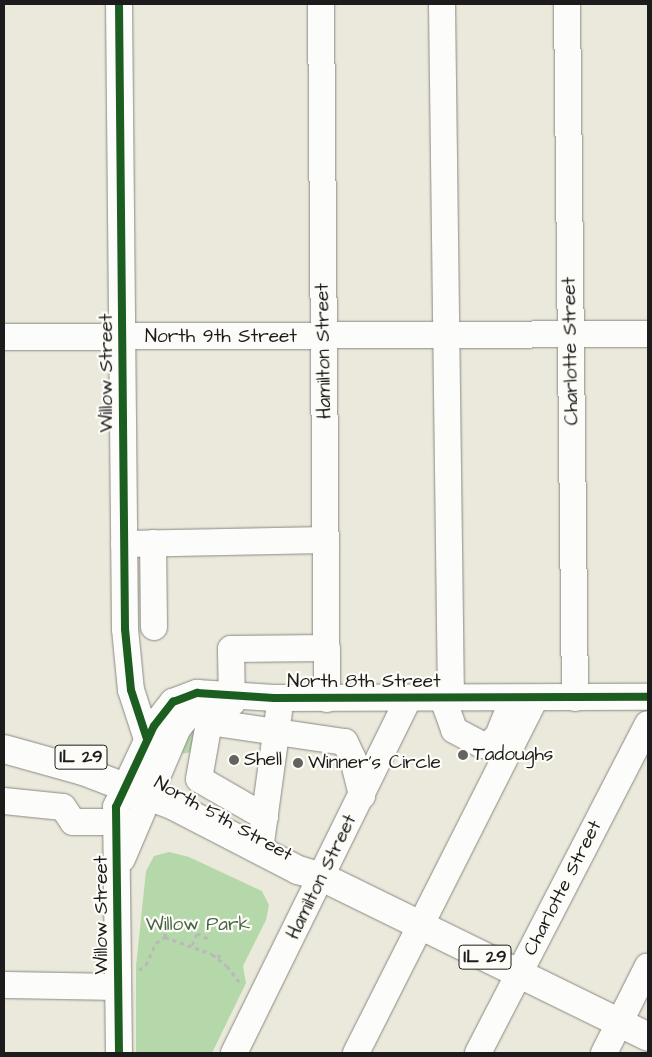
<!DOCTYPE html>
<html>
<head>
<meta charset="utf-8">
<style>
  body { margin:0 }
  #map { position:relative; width:652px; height:1057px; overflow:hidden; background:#ebe9dc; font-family:"Architects Daughter",sans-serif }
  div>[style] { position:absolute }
  .green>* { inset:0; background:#b5d8aa }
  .path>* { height:3px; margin-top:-1.5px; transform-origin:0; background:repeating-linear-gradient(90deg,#b9b9b7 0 4px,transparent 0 8px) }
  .roads { filter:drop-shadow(0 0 1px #8a8982) drop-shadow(0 0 1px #8a8982) }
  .minor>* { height:26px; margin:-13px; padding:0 13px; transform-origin:13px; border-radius:13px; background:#fcfcfa }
  .major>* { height:28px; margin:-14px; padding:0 14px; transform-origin:14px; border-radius:14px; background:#fcfcfa }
  .cycleway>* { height:8px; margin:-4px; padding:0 4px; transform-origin:4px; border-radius:4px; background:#1b5e20 }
  .dots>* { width:14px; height:14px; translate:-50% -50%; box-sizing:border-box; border:2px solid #fdfcf7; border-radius:50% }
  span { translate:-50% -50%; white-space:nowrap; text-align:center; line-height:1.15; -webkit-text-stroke:4.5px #fdfcf7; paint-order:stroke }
  .shield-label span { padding:1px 4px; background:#fdfcf7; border:1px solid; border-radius:4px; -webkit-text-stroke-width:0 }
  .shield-label { font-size:18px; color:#1c1c1c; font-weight:700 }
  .street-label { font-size:19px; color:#1c1c1c }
  .poi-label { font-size:19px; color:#1c1c1c }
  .left { translate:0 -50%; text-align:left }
  .park-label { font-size:19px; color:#476245 }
  .frame { position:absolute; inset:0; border:5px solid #1c1c1c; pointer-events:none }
</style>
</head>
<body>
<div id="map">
  <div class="green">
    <div style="clip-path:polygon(195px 726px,191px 752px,182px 754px,188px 737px)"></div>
    <div style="clip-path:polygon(169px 852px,189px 857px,262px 891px,269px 905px,266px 920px,243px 966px,246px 983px,212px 1053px,136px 1053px,136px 966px,146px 871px,154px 856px)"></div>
  </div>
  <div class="path">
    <div style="left:165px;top:937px;width:9px;rotate:-84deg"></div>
    <div style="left:192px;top:945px;width:13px;rotate:-67deg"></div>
    <div style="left:197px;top:933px;width:13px;rotate:27deg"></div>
    <div style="left:218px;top:958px;width:7px;rotate:-63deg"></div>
    <div style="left:139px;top:970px;width:9px;rotate:-36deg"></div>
    <div style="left:146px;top:965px;width:24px;rotate:-66deg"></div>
    <div style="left:156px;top:943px;width:11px;rotate:-34deg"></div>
    <div style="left:165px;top:937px;width:50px;rotate:19.9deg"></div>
    <div style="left:212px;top:954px;width:19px;rotate:39deg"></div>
    <div style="left:227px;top:966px;width:24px;rotate:52deg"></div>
  </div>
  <div class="roads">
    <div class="minor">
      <div style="left:119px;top:4px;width:625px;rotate:89.45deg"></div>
      <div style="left:125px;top:629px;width:61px;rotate:84.4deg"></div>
      <div style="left:131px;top:690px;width:52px;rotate:71.9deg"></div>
      <div style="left:321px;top:4px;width:695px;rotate:89.51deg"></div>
      <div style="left:442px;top:4px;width:695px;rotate:89.26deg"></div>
      <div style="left:567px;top:4px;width:694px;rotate:89.34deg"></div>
      <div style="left:4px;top:337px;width:644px;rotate:-0.27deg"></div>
      <div style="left:153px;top:543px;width:84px;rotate:89.3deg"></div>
      <div style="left:124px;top:544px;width:202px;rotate:-1.1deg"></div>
      <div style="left:443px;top:699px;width:33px;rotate:70deg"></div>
      <div style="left:454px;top:730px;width:32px;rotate:28deg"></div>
      <div style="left:482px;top:745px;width:8px;rotate:-7deg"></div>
      <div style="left:490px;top:744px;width:11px;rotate:-45deg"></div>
      <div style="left:498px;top:736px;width:29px;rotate:-68deg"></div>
      <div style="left:232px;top:703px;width:54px;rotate:-91.1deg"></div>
      <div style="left:231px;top:649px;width:96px;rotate:-0.6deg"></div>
      <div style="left:4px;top:801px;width:59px;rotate:5.8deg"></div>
      <div style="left:63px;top:807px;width:18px;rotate:56deg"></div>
      <div style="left:73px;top:822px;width:42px"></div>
      <div style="left:265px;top:817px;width:76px;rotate:-150.1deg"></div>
      <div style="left:199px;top:779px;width:58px;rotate:-80deg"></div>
      <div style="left:209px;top:722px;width:137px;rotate:8.4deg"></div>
      <div style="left:345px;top:742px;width:19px;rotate:65deg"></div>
      <div style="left:353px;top:759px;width:38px;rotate:76deg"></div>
      <div style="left:260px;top:850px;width:139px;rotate:-82.2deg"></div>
      <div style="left:122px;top:859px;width:142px;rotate:-66.9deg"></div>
      <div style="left:178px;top:728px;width:14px;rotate:-51deg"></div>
      <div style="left:187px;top:717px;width:16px;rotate:-27deg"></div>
      <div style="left:201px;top:710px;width:26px;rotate:-13deg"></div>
      <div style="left:4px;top:985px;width:114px;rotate:1deg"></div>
      <div style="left:119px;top:1053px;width:246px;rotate:-90.7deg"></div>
      <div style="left:116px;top:807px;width:89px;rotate:-64.9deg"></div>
      <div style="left:154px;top:726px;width:31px;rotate:-52deg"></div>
      <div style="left:173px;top:702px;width:26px;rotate:-21deg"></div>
      <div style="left:197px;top:693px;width:77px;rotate:3.7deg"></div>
      <div style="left:274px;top:698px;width:374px;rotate:-0.2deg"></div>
      <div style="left:234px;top:1053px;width:394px;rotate:-63.8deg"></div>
      <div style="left:356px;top:1053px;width:398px;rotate:-63.2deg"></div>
      <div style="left:478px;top:1053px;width:370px;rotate:-62.7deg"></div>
      <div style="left:604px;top:1053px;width:97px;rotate:-63.2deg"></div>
    </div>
    <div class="major">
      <div style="left:4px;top:749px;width:82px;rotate:15.6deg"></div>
      <div style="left:83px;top:771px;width:97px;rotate:21deg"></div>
      <div style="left:174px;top:806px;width:140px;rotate:27.3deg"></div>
      <div style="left:298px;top:870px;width:25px;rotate:16deg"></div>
      <div style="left:322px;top:877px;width:363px;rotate:26.1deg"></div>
    </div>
  </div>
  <div class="cycleway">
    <div style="left:119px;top:4px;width:625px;rotate:89.45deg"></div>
    <div style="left:125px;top:629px;width:61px;rotate:84.4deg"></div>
    <div style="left:131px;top:690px;width:52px;rotate:71.9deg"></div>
    <div style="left:119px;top:1053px;width:246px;rotate:-90.7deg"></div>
    <div style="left:116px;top:807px;width:89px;rotate:-64.9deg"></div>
    <div style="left:154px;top:726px;width:31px;rotate:-52deg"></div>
    <div style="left:173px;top:702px;width:26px;rotate:-21deg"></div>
    <div style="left:197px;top:693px;width:77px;rotate:3.7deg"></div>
    <div style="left:274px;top:698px;width:374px;rotate:-0.2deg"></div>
  </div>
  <div class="dots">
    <div style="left:463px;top:755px;background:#64645f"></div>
    <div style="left:234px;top:760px;background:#64645f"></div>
    <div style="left:298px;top:763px;background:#64645f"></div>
  </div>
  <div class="shield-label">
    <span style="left:81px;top:757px">IL 29</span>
    <span style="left:485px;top:957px">IL 29</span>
  </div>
  <div class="street-label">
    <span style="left:221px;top:337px">North 9th Street</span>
    <span style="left:324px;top:351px;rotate:-91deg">Hamilton Street</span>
    <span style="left:571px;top:351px;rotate:-91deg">Charlotte Street</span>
    <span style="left:107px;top:373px;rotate:-90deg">Willow Street</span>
    <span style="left:364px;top:682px">North 8th Street</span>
    <span style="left:223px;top:819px;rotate:29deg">North 5th Street</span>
    <span style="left:322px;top:877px;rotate:-64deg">Hamilton Street</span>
    <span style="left:563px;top:888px;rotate:-63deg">Charlotte Street</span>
    <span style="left:102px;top:915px;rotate:-90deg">Willow Street</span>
  </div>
  <div class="poi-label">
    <span class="left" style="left:473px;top:755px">Tadoughs</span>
    <span class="left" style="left:244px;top:760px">Shell</span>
    <span class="left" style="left:308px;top:763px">Winner's Circle</span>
  </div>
  <div class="park-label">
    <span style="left:198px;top:925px">Willow Park</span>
  </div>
  <div class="frame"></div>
</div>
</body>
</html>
